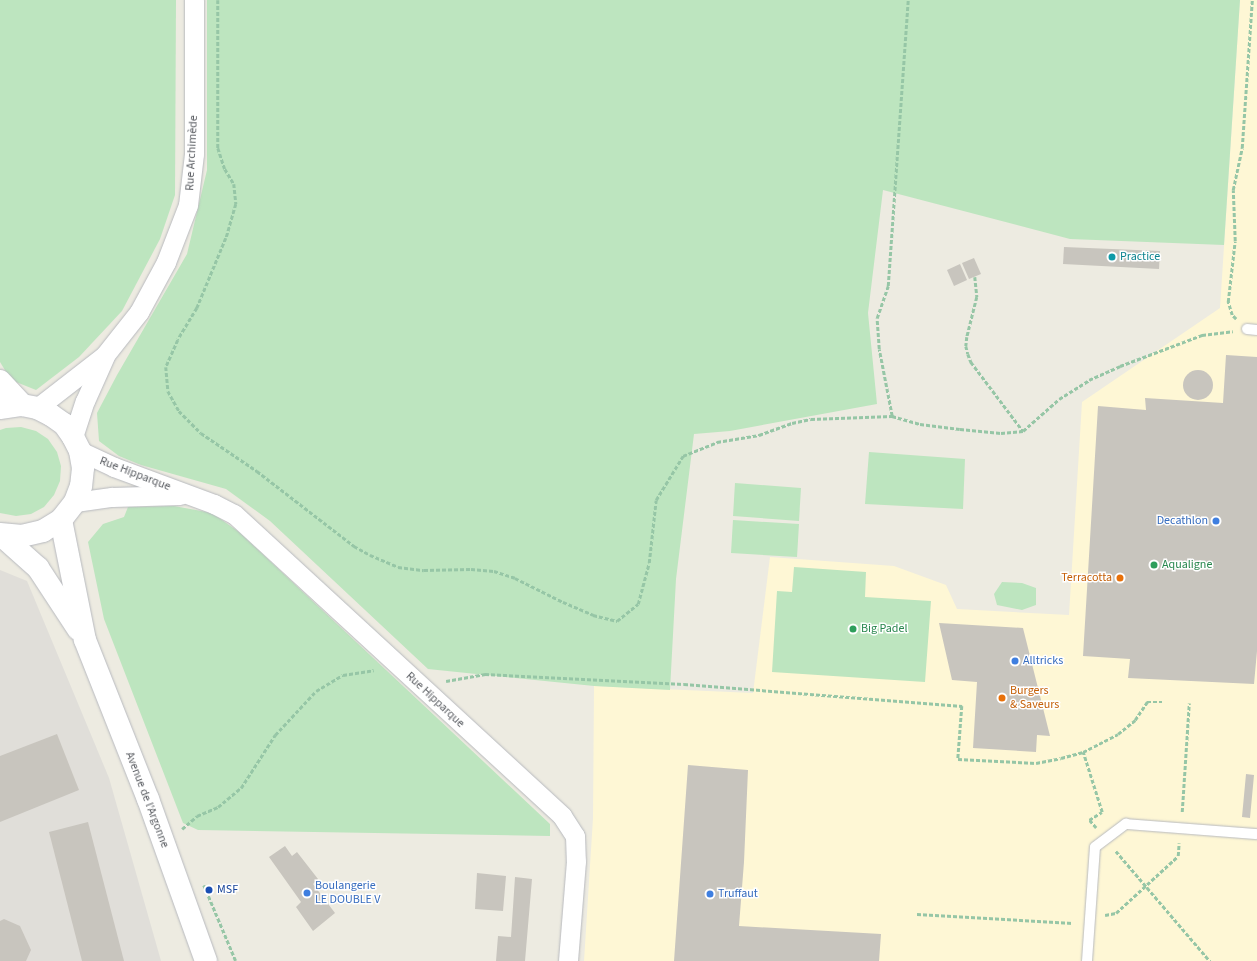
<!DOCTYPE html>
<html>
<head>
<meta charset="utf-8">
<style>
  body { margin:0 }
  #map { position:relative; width:1257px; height:961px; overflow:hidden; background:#edebe1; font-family:"Source Sans 3",sans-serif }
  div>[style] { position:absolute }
  .commercial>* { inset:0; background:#fef7d5 }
  .industrial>* { inset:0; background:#e0ded9 }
  .green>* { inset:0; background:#bde5bf }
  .building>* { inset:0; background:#c8c5be }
  .round { border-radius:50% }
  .path>* { height:2.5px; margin-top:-1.25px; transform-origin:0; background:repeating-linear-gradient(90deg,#96c6a6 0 4px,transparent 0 6px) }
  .roads { filter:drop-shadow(0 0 1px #b7b9be) drop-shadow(0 0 1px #b7b9be) }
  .lane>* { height:10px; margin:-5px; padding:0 5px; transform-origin:5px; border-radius:5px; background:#fff }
  .street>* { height:19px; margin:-9.5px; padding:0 9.5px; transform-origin:9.5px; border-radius:9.5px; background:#fff }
  .secondary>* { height:22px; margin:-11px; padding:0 11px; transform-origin:11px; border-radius:11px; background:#fff }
  .dots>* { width:11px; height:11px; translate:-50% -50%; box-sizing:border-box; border:2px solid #fff; border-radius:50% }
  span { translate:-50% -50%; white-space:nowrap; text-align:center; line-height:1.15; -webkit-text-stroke:3px #fff; paint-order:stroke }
  .street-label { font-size:12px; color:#5a5d62 }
  .culture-label { font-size:12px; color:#0d838f }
  .left { translate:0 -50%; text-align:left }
  .shop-label { font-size:12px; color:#366cbe }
  .right { translate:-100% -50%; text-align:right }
  .leisure-label { font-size:12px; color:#27864d }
  .food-label { font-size:12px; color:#c56008 }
  .transit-label { font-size:12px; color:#164399 }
</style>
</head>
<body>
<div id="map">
  <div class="commercial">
    <div style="clip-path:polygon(1240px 0,1257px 0,1257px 961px,584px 961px,593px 818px,594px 686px,753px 693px,770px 557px,894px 566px,946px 585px,957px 609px,1069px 615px,1082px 402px,1220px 308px)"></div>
  </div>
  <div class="industrial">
    <div style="clip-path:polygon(0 570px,27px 581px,109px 778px,161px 961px,0 961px)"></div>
  </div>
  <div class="green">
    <div style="clip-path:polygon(0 0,176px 0,175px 195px,160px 239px,122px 311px,79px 357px,36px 390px,11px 380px,0 362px)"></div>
    <div style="clip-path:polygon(207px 0,1240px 0,1224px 245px,1070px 239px,883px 190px,868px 313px,877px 404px,730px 431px,694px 434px,676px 579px,670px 690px,594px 686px,428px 669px,270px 521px,226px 489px,141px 465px,119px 456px,99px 441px,97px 413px,117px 375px,187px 254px,207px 170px)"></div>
    <div style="clip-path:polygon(21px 427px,36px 431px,48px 439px,57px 452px,61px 466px,60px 481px,54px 495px,44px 507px,31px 514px,16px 516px,0 513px,0 430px,6px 428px)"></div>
    <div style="clip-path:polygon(869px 452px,965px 459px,963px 509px,865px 504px)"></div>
    <div style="clip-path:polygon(735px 483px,801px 488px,799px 521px,733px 516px)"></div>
    <div style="clip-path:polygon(174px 506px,212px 513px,239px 532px,550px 824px,550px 836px,198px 830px,183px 823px,104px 619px,88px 542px,103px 524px,124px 517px,128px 507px)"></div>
    <div style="clip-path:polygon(733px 520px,799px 524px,797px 557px,731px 553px)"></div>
    <div style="clip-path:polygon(794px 567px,866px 572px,865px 597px,931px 601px,925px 682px,772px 672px,777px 591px,792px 592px)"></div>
    <div style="clip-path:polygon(1002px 582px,1022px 583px,1036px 588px,1036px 605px,1022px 610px,997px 605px,994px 594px)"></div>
  </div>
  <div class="building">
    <div style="clip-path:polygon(1064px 247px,1160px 251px,1159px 269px,1063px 264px)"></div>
    <div style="clip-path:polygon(974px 258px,981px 274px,969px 279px,962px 263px)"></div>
    <div style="clip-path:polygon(960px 264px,967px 280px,954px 286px,947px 270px)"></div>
    <div style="clip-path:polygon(1226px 355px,1257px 357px,1257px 651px,1254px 684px,1128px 678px,1130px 659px,1083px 656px,1098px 406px,1146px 410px,1145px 398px,1223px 403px)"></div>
    <div class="round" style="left:1183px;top:370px;width:30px;height:30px"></div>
    <div style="clip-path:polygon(939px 623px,1023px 628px,1050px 736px,1037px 735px,1036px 752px,973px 748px,977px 682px,952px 680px)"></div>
    <div style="clip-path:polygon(57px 734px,79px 790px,0 822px,0 756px)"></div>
    <div style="clip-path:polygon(688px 765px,748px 770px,744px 862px,739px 926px,881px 934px,879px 961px,674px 961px)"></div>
    <div style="clip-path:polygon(1246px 774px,1254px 775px,1250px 818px,1242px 817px)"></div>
    <div style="clip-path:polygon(88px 822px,124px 961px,82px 961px,49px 832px)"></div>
    <div style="clip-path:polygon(285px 846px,292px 856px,297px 852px,318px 879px,313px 884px,335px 913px,313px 931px,296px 907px,301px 902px,269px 857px)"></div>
    <div style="clip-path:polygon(477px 873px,506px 876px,503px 911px,475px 909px)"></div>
    <div style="clip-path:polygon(515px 877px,532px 879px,525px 961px,496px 961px,498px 936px,511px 937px)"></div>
    <div style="clip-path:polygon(4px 919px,20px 926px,31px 950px,26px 961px,0 961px,0 921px)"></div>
  </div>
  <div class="path">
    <div style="left:218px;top:0;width:148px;rotate:90deg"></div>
    <div style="left:218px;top:148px;width:22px;rotate:72deg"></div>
    <div style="left:225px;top:169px;width:17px;rotate:59deg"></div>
    <div style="left:234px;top:184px;width:20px;rotate:84deg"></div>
    <div style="left:236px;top:204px;width:35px;rotate:106deg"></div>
    <div style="left:226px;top:238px;width:76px;rotate:112.5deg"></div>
    <div style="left:197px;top:308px;width:37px;rotate:121deg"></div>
    <div style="left:178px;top:340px;width:30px;rotate:114deg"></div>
    <div style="left:166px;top:367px;width:24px;rotate:85deg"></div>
    <div style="left:168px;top:391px;width:23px;rotate:61deg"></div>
    <div style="left:179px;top:411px;width:31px;rotate:45deg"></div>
    <div style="left:201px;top:433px;width:68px;rotate:34.2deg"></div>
    <div style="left:257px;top:471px;width:123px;rotate:37.7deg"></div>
    <div style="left:354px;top:546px;width:18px;rotate:29deg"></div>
    <div style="left:370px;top:555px;width:30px;rotate:23deg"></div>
    <div style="left:398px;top:567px;width:26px;rotate:7deg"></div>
    <div style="left:424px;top:570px;width:47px;rotate:-1.2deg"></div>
    <div style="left:471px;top:569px;width:23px;rotate:5deg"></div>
    <div style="left:494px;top:571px;width:22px;rotate:18deg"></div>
    <div style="left:515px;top:578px;width:54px;rotate:26.6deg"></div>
    <div style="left:563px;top:602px;width:33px;rotate:23deg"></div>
    <div style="left:593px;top:615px;width:25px;rotate:14deg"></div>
    <div style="left:617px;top:621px;width:27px;rotate:-39deg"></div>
    <div style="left:638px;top:604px;width:42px;rotate:-75deg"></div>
    <div style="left:649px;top:563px;width:63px;rotate:-83.7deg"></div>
    <div style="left:656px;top:500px;width:52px;rotate:-58.5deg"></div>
    <div style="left:683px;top:456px;width:37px;rotate:-22deg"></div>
    <div style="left:717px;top:442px;width:43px;rotate:-9.5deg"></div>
    <div style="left:759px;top:435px;width:35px;rotate:-20deg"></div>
    <div style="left:792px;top:423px;width:19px;rotate:-12deg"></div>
    <div style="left:811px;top:419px;width:81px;rotate:-2.1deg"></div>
    <div style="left:892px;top:416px;width:68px;rotate:-101deg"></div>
    <div style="left:879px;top:349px;width:31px;rotate:-94deg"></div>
    <div style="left:877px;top:318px;width:34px;rotate:-71deg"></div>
    <div style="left:888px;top:286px;width:287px;rotate:-86deg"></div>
    <div style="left:975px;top:277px;width:20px;rotate:84deg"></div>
    <div style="left:977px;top:297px;width:41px;rotate:104deg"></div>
    <div style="left:967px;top:337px;width:9px;rotate:96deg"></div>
    <div style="left:966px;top:346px;width:8px;rotate:76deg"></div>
    <div style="left:968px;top:354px;width:9px;rotate:69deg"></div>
    <div style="left:971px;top:362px;width:86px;rotate:53deg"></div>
    <div style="left:1236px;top:319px;width:6px;rotate:-135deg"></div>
    <div style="left:1232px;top:315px;width:14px;rotate:-107deg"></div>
    <div style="left:1228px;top:302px;width:61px;rotate:-83.5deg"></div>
    <div style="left:1235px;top:241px;width:51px;rotate:-92.2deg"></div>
    <div style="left:1233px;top:190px;width:43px;rotate:-77.9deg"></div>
    <div style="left:1242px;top:148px;width:148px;rotate:-86.1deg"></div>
    <div style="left:892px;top:416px;width:29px;rotate:16deg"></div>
    <div style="left:920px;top:424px;width:40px;rotate:7.1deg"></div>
    <div style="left:960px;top:429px;width:41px;rotate:5.6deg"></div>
    <div style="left:1001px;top:433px;width:22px;rotate:-5deg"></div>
    <div style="left:1023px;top:431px;width:48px;rotate:-41.6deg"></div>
    <div style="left:1059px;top:399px;width:36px;rotate:-32deg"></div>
    <div style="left:1089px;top:380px;width:34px;rotate:-24deg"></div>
    <div style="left:1120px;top:366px;width:88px;rotate:-20.7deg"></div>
    <div style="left:1202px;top:335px;width:31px;rotate:-7deg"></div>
    <div style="left:446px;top:681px;width:40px;rotate:-10deg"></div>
    <div style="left:485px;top:674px;width:199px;rotate:2.9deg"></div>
    <div style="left:684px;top:684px;width:279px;rotate:4.5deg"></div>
    <div style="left:962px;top:706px;width:53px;rotate:94.3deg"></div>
    <div style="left:958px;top:759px;width:78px;rotate:2.9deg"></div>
    <div style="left:1036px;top:763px;width:25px;rotate:-11deg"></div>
    <div style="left:1061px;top:758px;width:23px;rotate:-15deg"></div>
    <div style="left:1182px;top:812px;width:109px;rotate:-86.3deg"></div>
    <div style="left:1096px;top:828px;width:11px;rotate:-131deg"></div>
    <div style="left:1089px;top:820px;width:15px;rotate:-32deg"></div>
    <div style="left:1102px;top:812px;width:63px;rotate:-107.6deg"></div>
    <div style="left:1083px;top:752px;width:39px;rotate:-27deg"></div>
    <div style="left:1118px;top:734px;width:22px;rotate:-39deg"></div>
    <div style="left:1135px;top:720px;width:22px;rotate:-56deg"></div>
    <div style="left:1147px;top:702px;width:15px"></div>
    <div style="left:182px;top:829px;width:20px;rotate:-41deg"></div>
    <div style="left:197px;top:816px;width:23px;rotate:-23deg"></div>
    <div style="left:218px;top:807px;width:30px;rotate:-40deg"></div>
    <div style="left:241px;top:788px;width:63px;rotate:-57.3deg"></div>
    <div style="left:275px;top:735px;width:60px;rotate:-47deg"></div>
    <div style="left:316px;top:691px;width:31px;rotate:-31deg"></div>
    <div style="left:343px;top:675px;width:31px;rotate:-9deg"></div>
    <div style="left:1116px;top:851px;width:145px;rotate:49.5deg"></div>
    <div style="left:204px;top:885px;width:82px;rotate:67.2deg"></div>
    <div style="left:917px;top:914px;width:156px;rotate:3.3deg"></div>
    <div style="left:1105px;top:915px;width:11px;rotate:-10deg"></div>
    <div style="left:1116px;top:913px;width:84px;rotate:-42.6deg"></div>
    <div style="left:1178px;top:856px;width:13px;rotate:-86deg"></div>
  </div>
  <div class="roads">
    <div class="lane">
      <div style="left:1247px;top:329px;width:10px;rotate:6deg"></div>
      <div style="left:1087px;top:961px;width:114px;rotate:-86deg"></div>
      <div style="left:1095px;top:847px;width:39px;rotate:-37deg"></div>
      <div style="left:1126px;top:824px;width:131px;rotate:4.4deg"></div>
    </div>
    <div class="street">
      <div style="left:37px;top:408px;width:86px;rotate:-37.9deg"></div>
      <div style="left:105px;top:355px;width:55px;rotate:-51.7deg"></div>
      <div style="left:139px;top:312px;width:57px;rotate:-61.6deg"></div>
      <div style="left:166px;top:262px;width:61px;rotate:-68.9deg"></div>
      <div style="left:188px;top:205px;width:51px;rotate:-83.3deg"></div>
      <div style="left:194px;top:154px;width:154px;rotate:-90deg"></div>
      <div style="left:73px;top:437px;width:38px;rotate:-72deg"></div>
      <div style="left:85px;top:401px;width:49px;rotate:-66deg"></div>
      <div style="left:80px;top:451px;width:38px;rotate:25deg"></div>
      <div style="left:114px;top:467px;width:107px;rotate:20.3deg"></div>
      <div style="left:214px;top:504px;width:22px;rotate:27deg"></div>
      <div style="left:234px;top:514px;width:446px;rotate:42.6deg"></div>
      <div style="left:562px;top:816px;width:24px;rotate:57deg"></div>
      <div style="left:575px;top:836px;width:25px;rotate:88deg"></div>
      <div style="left:576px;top:861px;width:100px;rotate:94.6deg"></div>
      <div style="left:75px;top:502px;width:37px;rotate:-8deg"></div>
      <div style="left:112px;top:497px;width:68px;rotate:-1.7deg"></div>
    </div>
    <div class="secondary">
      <div style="left:0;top:381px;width:33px;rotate:47deg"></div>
      <div style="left:0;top:408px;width:22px;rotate:-8deg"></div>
      <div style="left:22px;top:405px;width:15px;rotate:11deg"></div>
      <div style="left:37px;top:408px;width:16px;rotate:27deg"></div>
      <div style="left:51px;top:415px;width:16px;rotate:35deg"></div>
      <div style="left:64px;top:424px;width:16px;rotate:55deg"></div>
      <div style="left:73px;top:437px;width:16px;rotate:63deg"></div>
      <div style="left:80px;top:451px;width:17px;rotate:80deg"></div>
      <div style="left:83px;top:468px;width:18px;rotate:96deg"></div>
      <div style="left:81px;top:486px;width:17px;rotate:111deg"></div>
      <div style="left:75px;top:502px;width:23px;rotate:128deg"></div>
      <div style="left:61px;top:520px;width:21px;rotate:149deg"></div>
      <div style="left:43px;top:531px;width:22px;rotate:167deg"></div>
      <div style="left:22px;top:536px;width:22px;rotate:-175deg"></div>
      <div style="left:61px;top:520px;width:122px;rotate:78.7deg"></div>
      <div style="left:85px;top:640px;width:171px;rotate:68.4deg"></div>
      <div style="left:148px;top:799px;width:172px;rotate:70.3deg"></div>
      <div style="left:1px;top:535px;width:50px;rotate:41.7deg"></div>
      <div style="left:38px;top:568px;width:73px;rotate:56.7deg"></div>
    </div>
  </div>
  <div class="dots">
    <div style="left:1112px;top:257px;background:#0f9aa8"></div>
    <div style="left:1216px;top:521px;background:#3f7fe0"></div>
    <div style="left:1154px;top:565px;background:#2e9e5b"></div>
    <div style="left:1120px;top:578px;background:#e8710a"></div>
    <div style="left:853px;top:629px;background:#2e9e5b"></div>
    <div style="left:1015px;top:661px;background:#3f7fe0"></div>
    <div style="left:1002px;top:698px;background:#e8710a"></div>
    <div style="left:209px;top:890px;background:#1a4fb4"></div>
    <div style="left:307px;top:893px;background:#3f7fe0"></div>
    <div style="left:710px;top:894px;background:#3f7fe0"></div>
  </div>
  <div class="street-label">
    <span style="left:192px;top:153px;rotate:-87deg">Rue Archimède</span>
    <span style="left:135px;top:474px;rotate:21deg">Rue Hipparque</span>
    <span style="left:435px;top:700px;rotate:43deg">Rue Hipparque</span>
    <span style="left:147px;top:800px;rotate:69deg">Avenue de l'Argonne</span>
  </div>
  <div class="culture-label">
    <span class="left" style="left:1120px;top:257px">Practice</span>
  </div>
  <div class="shop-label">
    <span class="right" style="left:1208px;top:521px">Decathlon</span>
    <span class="left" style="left:1023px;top:661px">Alltricks</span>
    <span class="left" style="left:315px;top:893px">Boulangerie<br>LE DOUBLE V</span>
    <span class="left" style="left:718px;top:894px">Truffaut</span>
  </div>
  <div class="leisure-label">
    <span class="left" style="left:1162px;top:565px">Aqualigne</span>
    <span class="left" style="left:861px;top:629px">Big Padel</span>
  </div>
  <div class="food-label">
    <span class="right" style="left:1112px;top:578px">Terracotta</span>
    <span class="left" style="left:1010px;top:698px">Burgers<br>&amp; Saveurs</span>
  </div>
  <div class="transit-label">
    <span class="left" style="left:217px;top:890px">MSF</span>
  </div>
</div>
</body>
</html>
